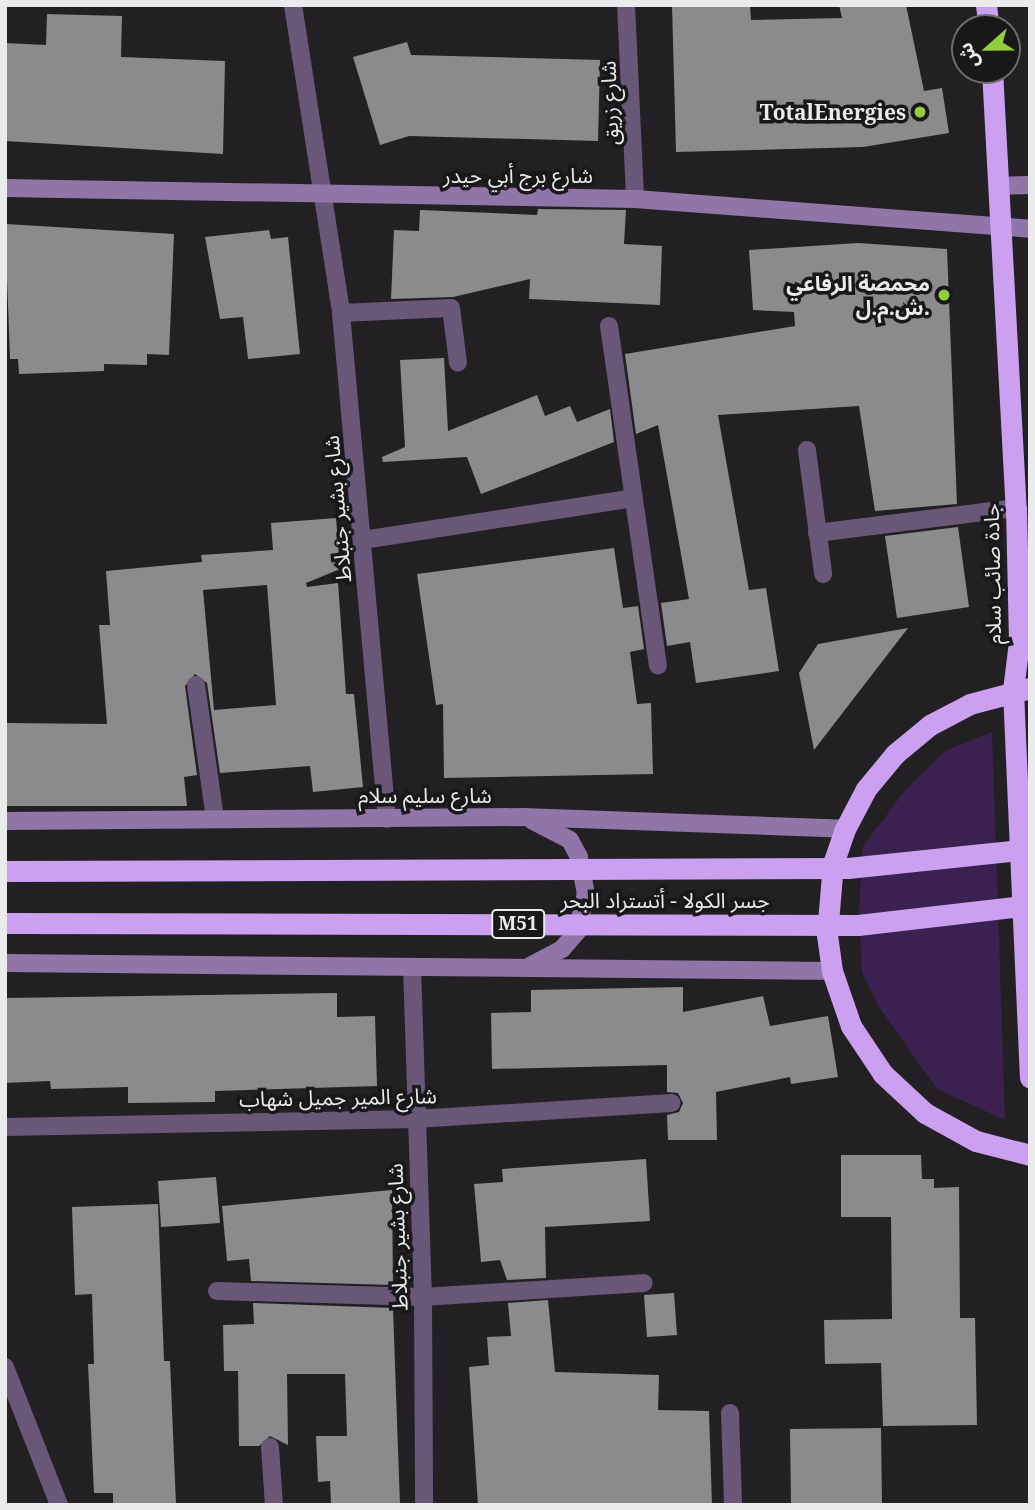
<!DOCTYPE html>
<html>
<head>
<meta charset="utf-8">
<style>
  body { margin:0 }
  #map { position:relative; width:1035px; height:1510px; overflow:hidden; background:#222023; font-family:"Noto Serif","Noto Sans Arabic",serif }
  div>[style] { position:absolute }
  .green>* { inset:0; background:#3b214f }
  .building>* { inset:0; background:#8b8a8d }
  .lane>* { height:18px; margin:-9px; padding:0 9px; transform-origin:9px; border-radius:9px; background:#685777 }
  .street>* { height:18px; margin:-9px; padding:0 9px; transform-origin:9px; border-radius:9px; background:#685777 }
  .secondary>* { height:18px; margin:-9px; padding:0 9px; transform-origin:9px; border-radius:9px; background:#9075a8 }
  .highway>* { height:21px; margin:-10.5px; padding:0 10.5px; transform-origin:10.5px; border-radius:10.5px; background:#cca0f0 }
  .highway-bridge>* { height:21px; margin:-10.5px; padding:0 10.5px; transform-origin:10.5px; border-radius:10.5px; background:#cca0f0 }
  .dots>* { width:19px; height:19px; translate:-50% -50%; box-sizing:border-box; border:4px solid #181719; border-radius:50% }
  span { translate:-50% -50%; white-space:nowrap; text-align:center; line-height:1.15; -webkit-text-stroke:7px #181719; paint-order:stroke }
  .shield-label span { padding:2px 5px; background:#181719; border:2px solid; border-radius:5px; -webkit-text-stroke-width:0 }
  .shield-label { font-size:19px; color:#ebeaec; font-weight:700 }
  .street-label { font-size:21px; color:#ebeaec }
  .poi-label { font-size:21px; color:#ebeaec; font-weight:700 }
  .right { translate:-100% -50%; text-align:right }
  .frame { position:absolute; inset:0; border:7px solid #ebeaec; pointer-events:none }
  .north { position:absolute; left:951px; top:14px; width:70px; height:70px; box-sizing:border-box; background:#181719; border:2px solid #6c6b6d; border-radius:50%; rotate:249deg; font-size:19px; font-weight:700; line-height:28px; text-align:center; color:#ebeaec }
  .north::after { content:''; display:block; margin:auto; width:24px; height:32px; background:#93cc3d; clip-path:polygon(50% 0,100% 100%,50% 72%,0 100%) }
</style>
</head>
<body>
<div id="map">
  <div class="green">
    <div style="clip-path:polygon(992px 732px,1005px 1120px,937px 1089px,877px 1004px,862px 972px,859px 910px,863px 846px,907px 788px,945px 751px)"></div>
  </div>
  <div class="building">
    <div style="clip-path:polygon(672px 5px,750px 5px,751px 20px,842px 18px,839px 5px,906px 5px,924px 91px,942px 88px,949px 133px,863px 147px,676px 152px)"></div>
    <div style="clip-path:polygon(47px 14px,122px 16px,121px 57px,225px 61px,223px 154px,5px 141px,5px 43px,46px 45px)"></div>
    <div style="clip-path:polygon(407px 42px,411px 55px,600px 60px,598px 141px,409px 136px,380px 145px,353px 57px)"></div>
    <div style="clip-path:polygon(538px 209px,626px 210px,624px 244px,662px 246px,660px 305px,529px 299px,530px 279px,453px 297px,391px 299px,394px 230px,419px 231px,420px 210px,537px 215px)"></div>
    <div style="clip-path:polygon(5px 224px,174px 234px,169px 355px,147px 354px,147px 365px,104px 364px,104px 371px,19px 374px,18px 359px,10px 359px)"></div>
    <div style="clip-path:polygon(269px 230px,271px 239px,288px 237px,300px 354px,248px 359px,243px 317px,220px 319px,205px 237px)"></div>
    <div style="clip-path:polygon(858px 243px,947px 249px,957px 504px,875px 511px,859px 406px,718px 415px,749px 590px,766px 588px,779px 671px,696px 683px,690px 642px,667px 646px,661px 603px,689px 599px,658px 425px,636px 434px,625px 354px,795px 326px,794px 312px,753px 310px,749px 250px)"></div>
    <div style="clip-path:polygon(444px 358px,448px 431px,537px 395px,545px 416px,570px 406px,577px 422px,610px 409px,614px 442px,481px 494px,467px 457px,383px 462px,382px 457px,405px 447px,400px 360px)"></div>
    <div style="clip-path:polygon(evenodd,336px 518px,340px 569px,306px 583px,307px 587px,338px 583px,346px 694px,354px 694px,363px 787px,313px 792px,310px 766px,220px 773px,207px 683px,195px 674px,185px 686px,197px 775px,184px 777px,187px 806px,5px 806px,5px 723px,107px 724px,99px 625px,110px 625px,106px 571px,202px 562px,201px 555px,273px 550px,271px 523px,336px 518px,267px 585px,276px 705px,214px 710px,203px 590px,267px 585px)"></div>
    <div style="clip-path:polygon(958px 527px,969px 607px,897px 618px,885px 536px)"></div>
    <div style="clip-path:polygon(614px 548px,623px 608px,638px 606px,644px 649px,630px 652px,637px 704px,651px 703px,653px 774px,444px 778px,443px 704px,436px 705px,417px 574px)"></div>
    <div style="clip-path:polygon(908px 628px,814px 750px,799px 673px,818px 644px)"></div>
    <div style="clip-path:polygon(683px 987px,683px 1012px,763px 996px,770px 1026px,828px 1016px,838px 1077px,791px 1084px,790px 1077px,716px 1092px,717px 1140px,668px 1140px,667px 1115px,679px 1112px,683px 1103px,678px 1093px,667px 1092px,667px 1065px,492px 1069px,491px 1013px,531px 1012px,531px 990px)"></div>
    <div style="clip-path:polygon(337px 993px,337px 1017px,375px 1016px,377px 1086px,215px 1091px,215px 1102px,128px 1103px,128px 1087px,51px 1089px,50px 1081px,5px 1083px,5px 998px)"></div>
    <div style="clip-path:polygon(841px 1155px,921px 1155px,922px 1179px,934px 1179px,934px 1188px,959px 1187px,960px 1318px,975px 1318px,977px 1425px,883px 1426px,881px 1363px,825px 1364px,824px 1320px,892px 1319px,891px 1217px,841px 1217px)"></div>
    <div style="clip-path:polygon(646px 1159px,650px 1221px,545px 1227px,546px 1278px,507px 1280px,500px 1260px,481px 1262px,474px 1184px,503px 1182px,502px 1169px)"></div>
    <div style="clip-path:polygon(216px 1177px,220px 1223px,161px 1227px,158px 1181px)"></div>
    <div style="clip-path:polygon(392px 1190px,393px 1285px,251px 1281px,249px 1259px,227px 1261px,222px 1206px)"></div>
    <div style="clip-path:polygon(158px 1204px,164px 1361px,170px 1361px,176px 1505px,113px 1505px,113px 1493px,94px 1493px,88px 1364px,94px 1364px,92px 1294px,75px 1295px,72px 1207px)"></div>
    <div style="clip-path:polygon(674px 1293px,677px 1335px,647px 1337px,644px 1295px)"></div>
    <div style="clip-path:polygon(548px 1300px,555px 1372px,659px 1375px,658px 1410px,709px 1411px,712px 1505px,478px 1505px,469px 1367px,489px 1365px,487px 1337px,511px 1336px,508px 1303px)"></div>
    <div style="clip-path:polygon(253px 1303px,393px 1308px,400px 1505px,331px 1505px,330px 1481px,318px 1482px,316px 1436px,347px 1436px,345px 1374px,287px 1374px,288px 1445px,270px 1436px,259px 1446px,239px 1446px,238px 1371px,224px 1371px,223px 1325px,254px 1324px)"></div>
    <div style="clip-path:polygon(881px 1428px,882px 1505px,791px 1505px,790px 1429px)"></div>
  </div>
  <div class="lane">
    <div style="left:807px;top:450px;width:125px;rotate:82.6deg"></div>
    <div style="left:817px;top:533px;width:201px;rotate:-7.2deg"></div>
  </div>
  <div class="street">
    <div style="left:293px;top:5px;width:312px;rotate:81.1deg"></div>
    <div style="left:341px;top:313px;width:508px;rotate:84.81deg"></div>
    <div style="left:626px;top:5px;width:194px;rotate:87.3deg"></div>
    <div style="left:341px;top:313px;width:110px;rotate:-2.6deg"></div>
    <div style="left:451px;top:308px;width:55px;rotate:82.7deg"></div>
    <div style="left:609px;top:326px;width:343px;rotate:81.8deg"></div>
    <div style="left:363px;top:540px;width:274px;rotate:-8.8deg"></div>
    <div style="left:196px;top:685px;width:134px;rotate:81.9deg"></div>
    <div style="left:412px;top:967px;width:330px;rotate:88.1deg"></div>
    <div style="left:423px;top:1297px;width:208px;rotate:89.7deg"></div>
    <div style="left:5px;top:1127px;width:411px;rotate:-1.1deg"></div>
    <div style="left:416px;top:1119px;width:256px;rotate:-3.6deg"></div>
    <div style="left:217px;top:1291px;width:206px;rotate:1.7deg"></div>
    <div style="left:423px;top:1297px;width:221px;rotate:-3.6deg"></div>
    <div style="left:5px;top:1367px;width:148px;rotate:68.6deg"></div>
    <div style="left:730px;top:1413px;width:92px;rotate:88.1deg"></div>
    <div style="left:270px;top:1447px;width:58px;rotate:86.1deg"></div>
  </div>
  <div class="secondary">
    <div style="left:998px;top:186px;width:32px;rotate:-2deg"></div>
    <div style="left:5px;top:188px;width:630px;rotate:1deg"></div>
    <div style="left:635px;top:199px;width:396px;rotate:4.3deg"></div>
    <div style="left:5px;top:821px;width:518px;rotate:-0.44deg"></div>
    <div style="left:523px;top:817px;width:322px;rotate:2.1deg"></div>
    <div style="left:5px;top:963px;width:827px;rotate:0.55deg"></div>
    <div style="left:530px;top:966px;width:36px;rotate:-28deg"></div>
    <div style="left:562px;top:949px;width:23px;rotate:-49deg"></div>
    <div style="left:577px;top:932px;width:39px;rotate:-77deg"></div>
    <div style="left:586px;top:894px;width:38px;rotate:-101deg"></div>
    <div style="left:579px;top:857px;width:19px;rotate:-118deg"></div>
    <div style="left:570px;top:840px;width:42px;rotate:-152.8deg"></div>
  </div>
  <div class="highway">
    <div style="left:986px;top:5px;width:23px;rotate:83deg"></div>
    <div style="left:992px;top:70px;width:439px;rotate:86.9deg"></div>
    <div style="left:1016px;top:508px;width:134px;rotate:88.7deg"></div>
    <div style="left:1019px;top:642px;width:48px;rotate:97.1deg"></div>
    <div style="left:1013px;top:690px;width:388px;rotate:87.5deg"></div>
    <div style="left:1030px;top:688px;width:62px;rotate:165.1deg"></div>
    <div style="left:970px;top:704px;width:45px;rotate:152.3deg"></div>
    <div style="left:930px;top:725px;width:45px;rotate:140.4deg"></div>
    <div style="left:895px;top:754px;width:45px;rotate:129.6deg"></div>
    <div style="left:866px;top:789px;width:45px;rotate:117.7deg"></div>
    <div style="left:845px;top:829px;width:36px;rotate:109deg"></div>
    <div style="left:833px;top:863px;width:72px;rotate:94.8deg"></div>
    <div style="left:827px;top:935px;width:36px;rotate:82deg"></div>
    <div style="left:832px;top:971px;width:58px;rotate:70.9deg"></div>
    <div style="left:851px;top:1026px;width:58px;rotate:56.3deg"></div>
    <div style="left:883px;top:1074px;width:57px;rotate:42.9deg"></div>
    <div style="left:925px;top:1113px;width:58px;rotate:28.8deg"></div>
    <div style="left:976px;top:1141px;width:56px;rotate:14.5deg"></div>
  </div>
  <div class="highway-bridge">
    <div style="left:5px;top:871px;width:843px;rotate:-0.2deg"></div>
    <div style="left:848px;top:868px;width:183px;rotate:-6deg"></div>
    <div style="left:5px;top:923px;width:853px;rotate:0.13deg"></div>
    <div style="left:858px;top:925px;width:173px;rotate:-6.6deg"></div>
  </div>
  <div class="dots">
    <div style="left:920px;top:112px;background:#93cc3d"></div>
    <div style="left:944px;top:295px;background:#93cc3d"></div>
  </div>
  <div class="shield-label">
    <span style="left:518px;top:924px">M51</span>
  </div>
  <div class="street-label">
    <span style="left:609px;top:103px;rotate:-92deg">شارع زريق</span>
    <span style="left:518px;top:175px">شارع برج أبي حيدر</span>
    <span style="left:337px;top:509px;rotate:-95deg">شارع بشير جنبلاط</span>
    <span style="left:992px;top:574px;rotate:-91deg">جادة صائب سلام</span>
    <span style="left:425px;top:795px">شارع سليم سلام</span>
    <span style="left:665px;top:900px">جسر الكولا - أتستراد البحر</span>
    <span style="left:338px;top:1097px;rotate:-1deg">شارع المير جميل شهاب</span>
    <span style="left:397px;top:1237px;rotate:-92deg">شارع بشير جنبلاط</span>
  </div>
  <div class="poi-label">
    <span class="right" style="left:906px;top:112px">TotalEnergies</span>
    <span class="right" style="left:930px;top:295px">محمصة الرفاعي<br>ش.م.ل.</span>
  </div>
  <div class="frame"></div>
  <div class="north">ش</div>
</div>
</body>
</html>
